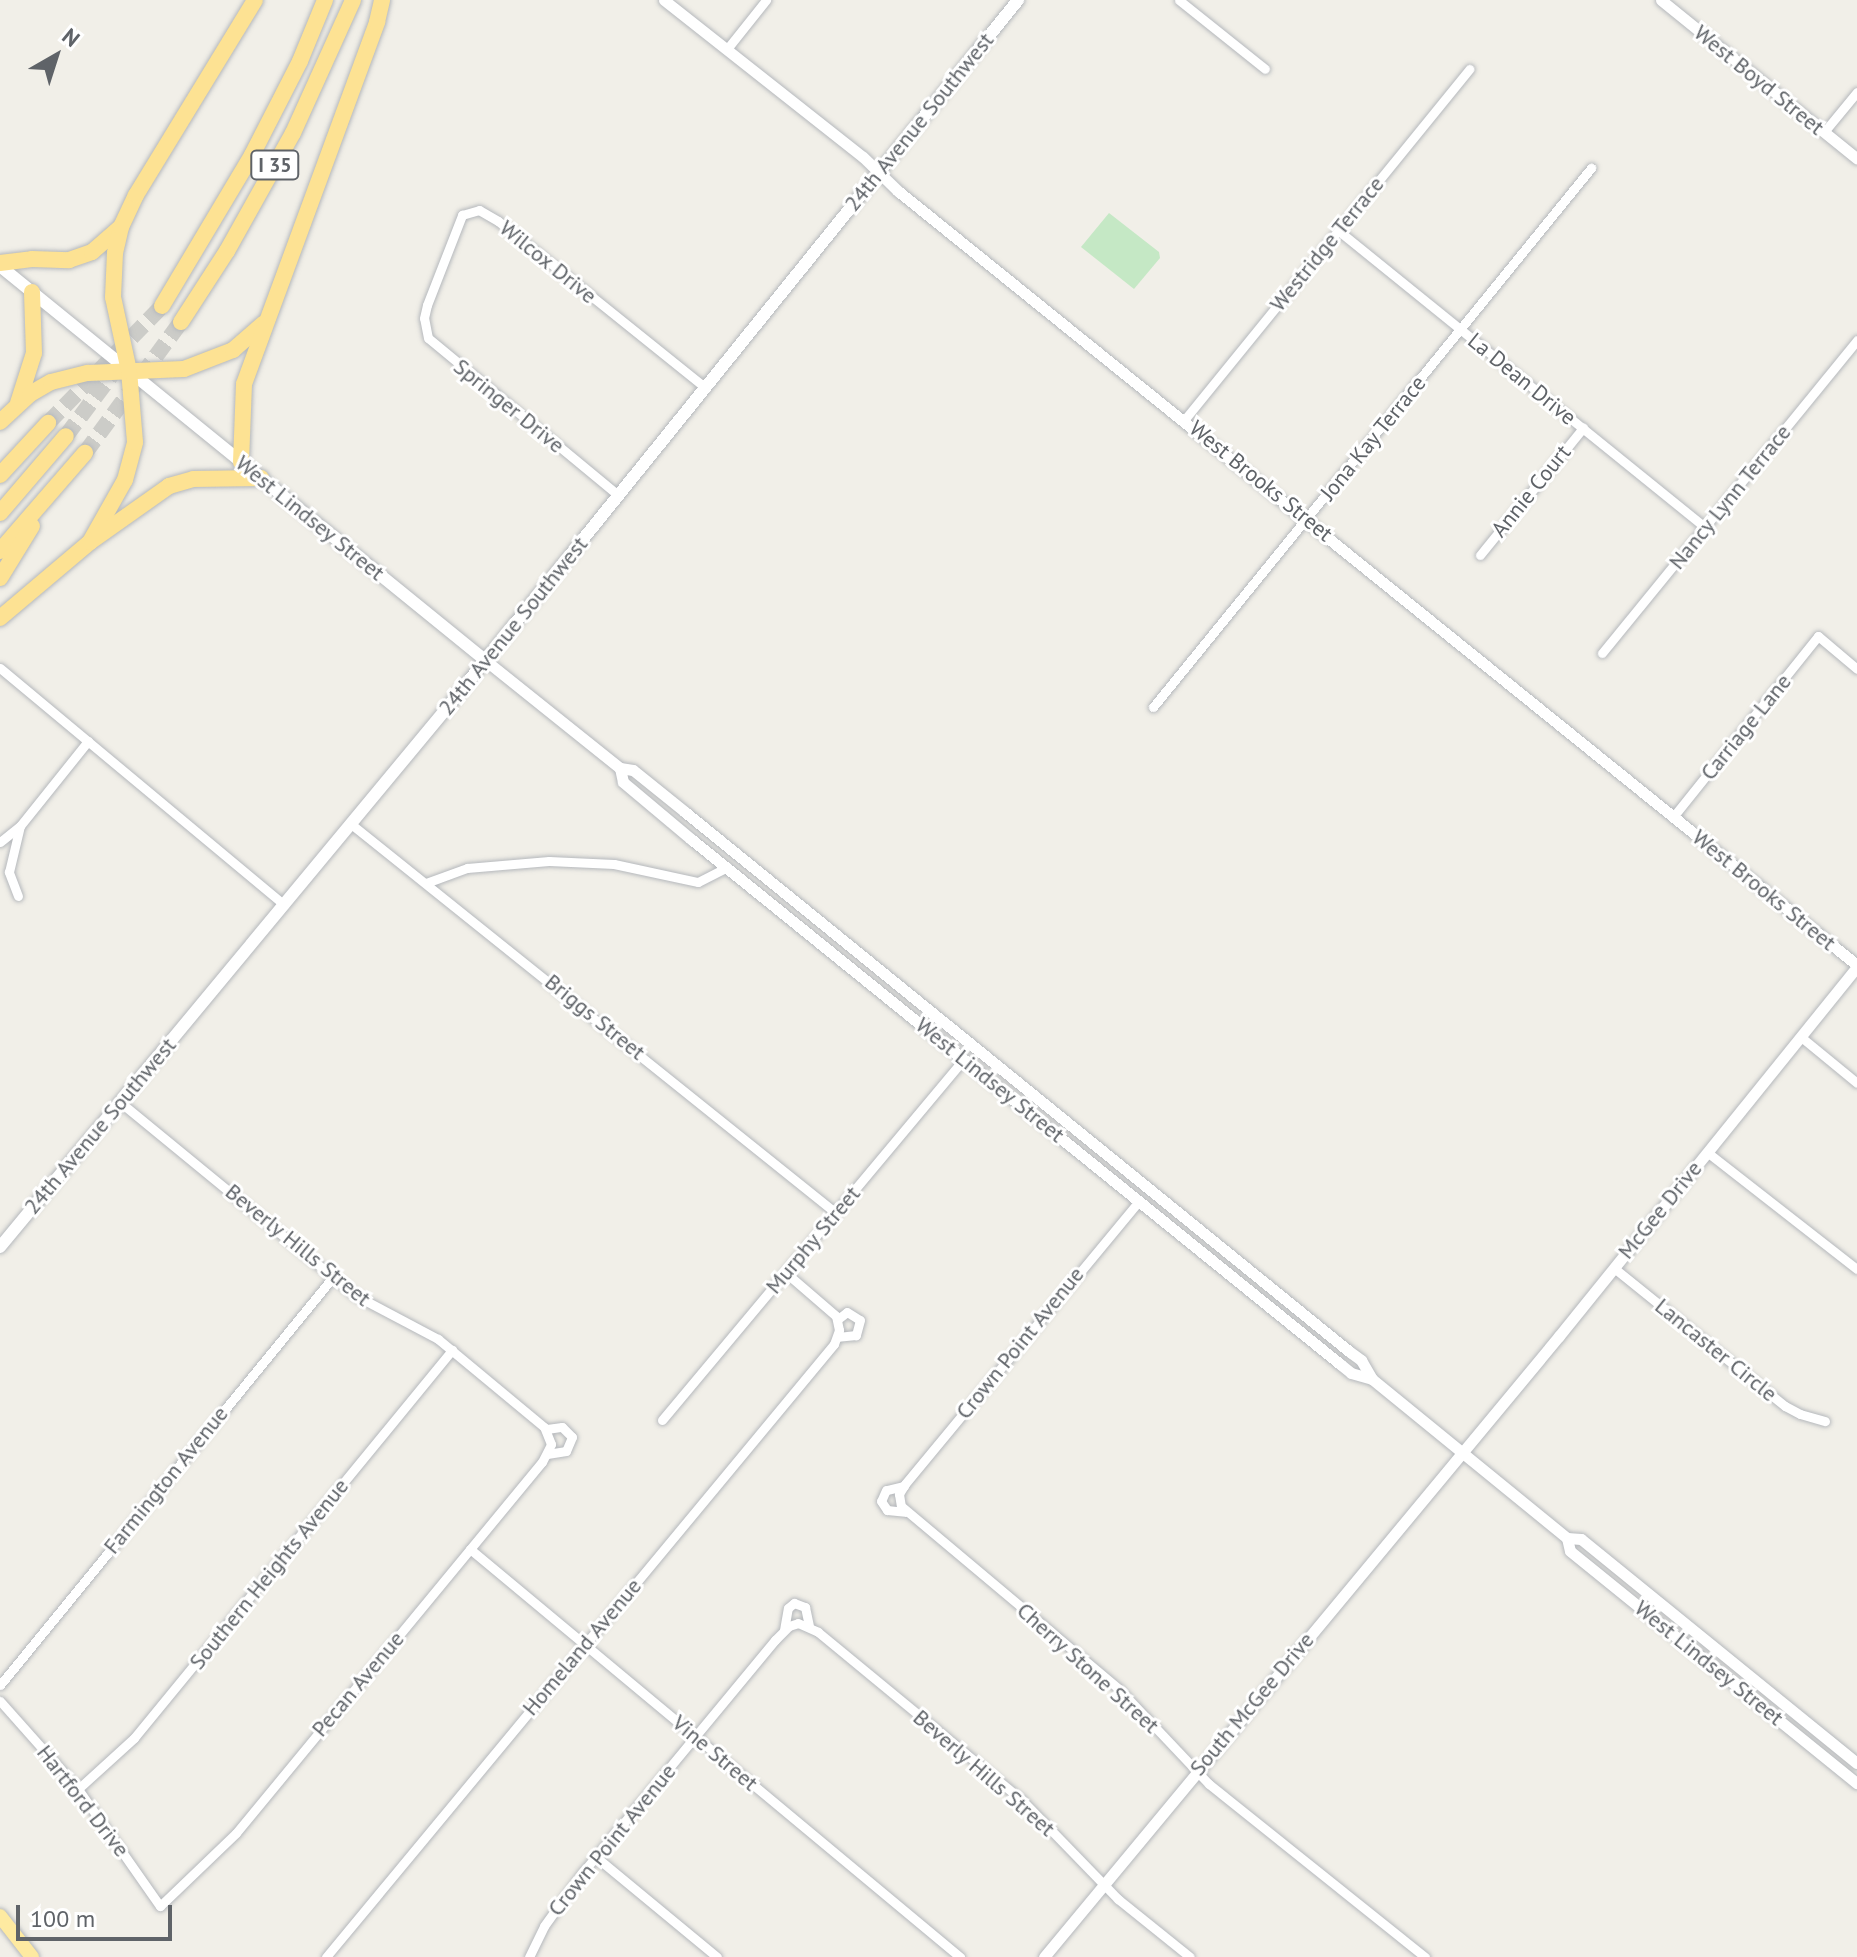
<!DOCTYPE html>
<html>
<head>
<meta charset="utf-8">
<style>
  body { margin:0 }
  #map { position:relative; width:1857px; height:1957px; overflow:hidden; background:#f1efe8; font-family:"PT Sans",sans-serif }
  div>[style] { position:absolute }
  .green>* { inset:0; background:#c5e8c5 }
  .motorway-tunnel>* { height:16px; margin-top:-8px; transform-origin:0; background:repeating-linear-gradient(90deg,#ccccc8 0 16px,transparent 0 24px) }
  .roads { filter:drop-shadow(0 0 2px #b5b8bc) drop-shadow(0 0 2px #b5b8bc) }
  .minor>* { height:9px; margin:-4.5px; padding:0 4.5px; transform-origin:4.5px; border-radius:4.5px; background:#fff }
  .tertiary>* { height:11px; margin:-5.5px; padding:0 5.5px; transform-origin:5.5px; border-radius:5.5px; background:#fff }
  .secondary>* { height:12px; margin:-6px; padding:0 6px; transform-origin:6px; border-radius:6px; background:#fff }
  .trunk>* { height:14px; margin:-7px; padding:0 7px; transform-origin:7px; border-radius:7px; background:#feeaa1 }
  .motorway>* { height:16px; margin:-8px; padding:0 8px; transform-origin:8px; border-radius:8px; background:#fde293 }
  span { translate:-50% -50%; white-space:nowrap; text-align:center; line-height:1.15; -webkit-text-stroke:6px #fff; paint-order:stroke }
  .shield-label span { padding:2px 6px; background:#fff; border:2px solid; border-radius:6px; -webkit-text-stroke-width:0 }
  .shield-label { font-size:20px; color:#5f6368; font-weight:700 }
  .street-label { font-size:22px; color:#5f6368 }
  .north { position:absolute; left:16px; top:16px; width:80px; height:80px; -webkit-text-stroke:6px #fff; paint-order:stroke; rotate:39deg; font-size:22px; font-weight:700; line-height:32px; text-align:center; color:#5f6368 }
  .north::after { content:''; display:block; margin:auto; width:28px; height:36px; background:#5f6368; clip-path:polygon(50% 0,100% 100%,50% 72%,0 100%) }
  .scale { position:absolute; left:16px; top:1905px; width:156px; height:36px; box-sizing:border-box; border:4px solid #5f6368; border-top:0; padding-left:10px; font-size:24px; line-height:28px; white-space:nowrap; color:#5f6368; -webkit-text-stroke:6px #fff; paint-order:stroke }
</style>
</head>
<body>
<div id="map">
  <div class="green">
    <div style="clip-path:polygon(1109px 213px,1159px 252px,1160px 258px,1134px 289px,1081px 247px)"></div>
  </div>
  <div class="motorway-tunnel">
    <div style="left:48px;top:423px;width:163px;rotate:-45.7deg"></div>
    <div style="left:66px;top:436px;width:89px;rotate:-53.3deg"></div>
    <div style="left:85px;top:453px;width:162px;rotate:-53.8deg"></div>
  </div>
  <div class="roads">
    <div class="minor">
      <div style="left:1179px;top:0;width:110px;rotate:38.7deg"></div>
      <div style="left:727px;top:49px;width:63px;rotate:-51.5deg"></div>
      <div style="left:1824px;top:132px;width:52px;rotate:-50.5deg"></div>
      <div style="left:1339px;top:231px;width:472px;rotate:39deg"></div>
      <div style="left:1185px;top:419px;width:451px;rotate:-50.9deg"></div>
      <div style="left:618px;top:495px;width:246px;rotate:-140.4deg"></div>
      <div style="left:428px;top:338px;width:20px;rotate:-101deg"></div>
      <div style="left:424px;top:318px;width:13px;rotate:-77deg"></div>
      <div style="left:427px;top:305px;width:97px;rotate:-68.7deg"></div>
      <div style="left:462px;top:215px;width:18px;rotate:-16deg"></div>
      <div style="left:479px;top:210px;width:22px;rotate:30deg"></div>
      <div style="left:498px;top:221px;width:267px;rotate:38.8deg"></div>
      <div style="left:1480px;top:555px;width:164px;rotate:-51deg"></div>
      <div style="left:1602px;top:653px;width:404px;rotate:-50.8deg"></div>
      <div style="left:0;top:668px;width:370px;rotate:39.8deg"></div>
      <div style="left:1153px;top:707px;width:695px;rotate:-50.9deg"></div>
      <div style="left:1673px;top:817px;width:232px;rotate:-51.3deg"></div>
      <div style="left:1818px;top:636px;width:51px;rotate:40.2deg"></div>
      <div style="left:351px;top:824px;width:622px;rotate:38.73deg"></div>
      <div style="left:0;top:842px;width:26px;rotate:-39deg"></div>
      <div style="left:426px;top:883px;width:44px;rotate:-20.1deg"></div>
      <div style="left:467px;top:868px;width:82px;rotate:-4.9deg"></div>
      <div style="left:549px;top:861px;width:65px;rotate:2.6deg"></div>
      <div style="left:614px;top:864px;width:86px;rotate:12.1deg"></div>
      <div style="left:698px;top:882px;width:33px;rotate:-27deg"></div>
      <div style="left:18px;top:896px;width:26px;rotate:-111deg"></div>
      <div style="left:9px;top:872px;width:47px;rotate:-76.6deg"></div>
      <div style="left:20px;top:826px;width:109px;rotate:-51.3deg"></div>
      <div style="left:1801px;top:1037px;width:72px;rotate:39.4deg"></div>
      <div style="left:1707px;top:1152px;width:190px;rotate:38deg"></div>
      <div style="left:1139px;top:1201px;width:367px;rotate:129.6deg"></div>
      <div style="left:905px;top:1484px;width:12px;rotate:121deg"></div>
      <div style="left:899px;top:1494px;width:12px;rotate:81deg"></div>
      <div style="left:901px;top:1506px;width:286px;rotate:40deg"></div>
      <div style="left:1120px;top:1690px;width:129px;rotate:46.6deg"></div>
      <div style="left:1209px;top:1784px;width:277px;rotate:38.7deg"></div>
      <div style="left:1614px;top:1268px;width:220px;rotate:38.9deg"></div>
      <div style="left:1785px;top:1406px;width:17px;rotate:28deg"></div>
      <div style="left:1800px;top:1414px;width:26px;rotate:16deg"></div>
      <div style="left:838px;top:1319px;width:11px;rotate:-38deg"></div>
      <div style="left:847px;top:1312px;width:15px;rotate:32deg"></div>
      <div style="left:860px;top:1320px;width:16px;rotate:105deg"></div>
      <div style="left:856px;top:1335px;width:18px;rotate:174deg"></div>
      <div style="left:662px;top:1420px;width:471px;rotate:-50.1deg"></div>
      <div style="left:547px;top:1429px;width:15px;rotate:-8deg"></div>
      <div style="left:562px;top:1427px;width:14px;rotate:45deg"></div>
      <div style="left:572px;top:1437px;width:15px;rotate:113deg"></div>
      <div style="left:566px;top:1451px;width:19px;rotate:171deg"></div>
      <div style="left:904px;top:1486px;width:18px;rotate:167deg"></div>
      <div style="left:886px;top:1490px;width:12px;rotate:114deg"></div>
      <div style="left:881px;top:1501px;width:11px;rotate:56deg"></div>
      <div style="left:887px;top:1510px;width:18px;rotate:6deg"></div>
      <div style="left:470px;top:1549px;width:638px;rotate:39.78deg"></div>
      <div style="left:784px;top:1630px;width:22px;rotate:-80deg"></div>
      <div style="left:788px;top:1608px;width:8px;rotate:-40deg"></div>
      <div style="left:794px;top:1603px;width:12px;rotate:20deg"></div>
      <div style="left:805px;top:1607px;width:19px;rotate:78deg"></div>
      <div style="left:0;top:1685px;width:527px;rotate:-50.78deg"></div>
      <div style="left:0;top:1701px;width:118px;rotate:48.4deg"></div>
      <div style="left:78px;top:1789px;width:143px;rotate:55deg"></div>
      <div style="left:160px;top:1906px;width:105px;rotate:-43.8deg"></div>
      <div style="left:236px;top:1833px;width:481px;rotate:-50.5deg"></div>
      <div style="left:542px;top:1462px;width:20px;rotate:-63deg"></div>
      <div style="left:551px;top:1444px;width:18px;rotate:-112deg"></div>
      <div style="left:544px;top:1427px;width:138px;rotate:-140.3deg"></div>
      <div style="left:438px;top:1339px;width:94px;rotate:-152.1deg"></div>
      <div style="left:355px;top:1295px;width:303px;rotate:-140.6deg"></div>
      <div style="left:78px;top:1789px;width:76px;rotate:-42.3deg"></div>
      <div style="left:134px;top:1738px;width:502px;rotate:-50.66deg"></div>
      <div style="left:596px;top:1857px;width:157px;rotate:39.6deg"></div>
      <div style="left:326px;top:1957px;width:796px;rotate:-50.35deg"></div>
      <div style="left:834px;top:1344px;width:15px;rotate:-70deg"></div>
      <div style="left:839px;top:1330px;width:14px;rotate:-102deg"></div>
      <div style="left:836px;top:1316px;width:66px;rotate:-139.3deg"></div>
      <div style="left:529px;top:1957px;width:34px;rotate:-64deg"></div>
      <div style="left:544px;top:1926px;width:67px;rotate:-54.2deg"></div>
      <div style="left:583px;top:1872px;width:301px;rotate:-50.4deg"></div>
      <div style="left:775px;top:1640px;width:20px;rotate:-45deg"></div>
      <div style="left:789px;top:1626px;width:9px;rotate:-18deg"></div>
      <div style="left:798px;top:1623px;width:22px;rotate:24deg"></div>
      <div style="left:818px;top:1632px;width:264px;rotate:39.5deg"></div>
      <div style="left:1022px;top:1800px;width:138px;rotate:45.9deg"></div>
      <div style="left:1118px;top:1899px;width:92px;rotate:38.9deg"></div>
    </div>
    <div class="tertiary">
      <div style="left:664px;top:0;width:253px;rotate:38.3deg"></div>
      <div style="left:863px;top:157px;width:49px;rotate:44.2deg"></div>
      <div style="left:898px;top:191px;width:1232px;rotate:38.91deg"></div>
      <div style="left:1661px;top:0;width:252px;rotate:39deg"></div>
      <div style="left:485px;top:660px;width:173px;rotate:38.7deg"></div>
      <div style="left:620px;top:768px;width:13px;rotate:9deg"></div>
      <div style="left:633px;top:770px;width:67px;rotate:38.9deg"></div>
      <div style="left:685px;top:812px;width:857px;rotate:39.08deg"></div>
      <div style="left:1350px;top:1352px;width:14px;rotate:36deg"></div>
      <div style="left:1361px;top:1360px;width:22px;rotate:60deg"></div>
      <div style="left:1372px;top:1379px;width:252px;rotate:39.2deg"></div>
      <div style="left:1567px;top:1538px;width:14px;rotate:4deg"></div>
      <div style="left:1581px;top:1539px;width:355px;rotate:39.1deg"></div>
      <div style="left:620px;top:768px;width:14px;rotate:78deg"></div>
      <div style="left:623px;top:782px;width:89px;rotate:40deg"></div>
      <div style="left:691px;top:839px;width:835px;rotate:38.97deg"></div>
      <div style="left:1340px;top:1364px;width:14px;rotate:39deg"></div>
      <div style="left:1351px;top:1373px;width:22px;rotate:16deg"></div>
      <div style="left:1567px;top:1538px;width:13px;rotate:77deg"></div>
      <div style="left:1570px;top:1551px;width:369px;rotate:39deg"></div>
      <div style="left:1044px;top:1957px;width:807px;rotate:-50.33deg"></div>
      <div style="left:1559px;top:1336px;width:474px;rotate:-51.1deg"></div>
    </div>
    <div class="secondary">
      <div style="left:0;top:266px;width:625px;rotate:39.09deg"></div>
      <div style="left:0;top:1247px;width:699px;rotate:-50.34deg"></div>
      <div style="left:446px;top:709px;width:911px;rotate:-51.1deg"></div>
    </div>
    <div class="trunk">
      <div style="left:0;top:1916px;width:52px;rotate:52deg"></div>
    </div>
    <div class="motorway">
      <div style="left:0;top:263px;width:32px;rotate:-7deg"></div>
      <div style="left:32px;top:259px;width:37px;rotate:2deg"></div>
      <div style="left:69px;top:260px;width:24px;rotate:-19deg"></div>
      <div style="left:92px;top:252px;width:38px;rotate:-41deg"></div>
      <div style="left:162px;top:306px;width:176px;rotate:-59.2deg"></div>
      <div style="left:252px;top:155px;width:106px;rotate:-62.9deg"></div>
      <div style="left:300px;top:61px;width:66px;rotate:-67.7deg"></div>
      <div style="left:181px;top:322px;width:85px;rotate:-57.1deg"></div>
      <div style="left:227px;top:251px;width:135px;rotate:-60.8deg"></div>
      <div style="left:293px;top:133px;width:146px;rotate:-65.7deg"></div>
      <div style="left:18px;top:403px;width:52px;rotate:-72.3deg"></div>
      <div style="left:34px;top:353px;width:61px;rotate:-91.9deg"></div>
      <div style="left:0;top:422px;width:41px;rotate:-43deg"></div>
      <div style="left:30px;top:394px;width:24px;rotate:-30deg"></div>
      <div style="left:51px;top:382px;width:38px;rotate:-14deg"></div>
      <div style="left:88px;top:373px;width:96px;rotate:-2.4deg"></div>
      <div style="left:184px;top:369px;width:53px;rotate:-21.2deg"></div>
      <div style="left:233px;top:350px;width:40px;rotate:-41deg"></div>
      <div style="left:241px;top:462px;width:78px;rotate:-87.8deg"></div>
      <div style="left:244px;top:384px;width:386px;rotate:-69.8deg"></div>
      <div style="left:377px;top:22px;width:23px;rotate:-77deg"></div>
      <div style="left:0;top:475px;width:71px;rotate:-47.3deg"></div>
      <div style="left:0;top:513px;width:101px;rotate:-49.4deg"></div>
      <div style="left:90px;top:542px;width:71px;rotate:-60.6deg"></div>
      <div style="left:125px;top:480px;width:39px;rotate:-75deg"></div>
      <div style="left:135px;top:442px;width:71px;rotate:-94.8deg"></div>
      <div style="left:129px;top:371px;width:76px;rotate:-102.2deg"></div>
      <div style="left:113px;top:297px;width:44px;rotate:-87.4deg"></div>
      <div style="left:115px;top:253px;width:27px;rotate:-77deg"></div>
      <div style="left:121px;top:227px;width:35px;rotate:-65deg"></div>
      <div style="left:136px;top:195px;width:228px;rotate:-58.6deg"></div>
      <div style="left:0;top:551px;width:130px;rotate:-49.1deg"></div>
      <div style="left:0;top:578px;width:61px;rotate:-58.4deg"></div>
      <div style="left:0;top:618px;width:118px;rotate:-40.2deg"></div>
      <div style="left:90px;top:542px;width:97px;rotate:-35.3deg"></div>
      <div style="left:169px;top:486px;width:25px;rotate:-16deg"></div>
      <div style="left:193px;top:479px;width:68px;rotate:-0.8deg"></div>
    </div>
  </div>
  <div class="shield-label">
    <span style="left:275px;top:165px">I 35</span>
  </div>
  <div class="street-label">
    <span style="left:1759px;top:80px;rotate:39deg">West Boyd Street</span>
    <span style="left:919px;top:122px;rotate:-51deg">24th Avenue Southwest</span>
    <span style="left:1327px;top:244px;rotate:-51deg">Westridge Terrace</span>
    <span style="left:548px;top:262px;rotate:39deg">Wilcox Drive</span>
    <span style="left:1522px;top:379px;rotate:39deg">La Dean Drive</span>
    <span style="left:509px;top:406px;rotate:39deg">Springer Drive</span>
    <span style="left:1373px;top:438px;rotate:-51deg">Jona Kay Terrace</span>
    <span style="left:1261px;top:481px;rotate:39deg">West Brooks Street</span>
    <span style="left:1531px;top:491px;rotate:-51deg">Annie Court</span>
    <span style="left:1730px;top:497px;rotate:-51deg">Nancy Lynn Terrace</span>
    <span style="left:310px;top:518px;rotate:39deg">West Lindsey Street</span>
    <span style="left:513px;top:626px;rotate:-51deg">24th Avenue Southwest</span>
    <span style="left:1746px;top:727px;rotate:-51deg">Carriage Lane</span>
    <span style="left:1764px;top:890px;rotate:39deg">West Brooks Street</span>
    <span style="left:595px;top:1017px;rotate:39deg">Briggs Street</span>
    <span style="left:990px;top:1080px;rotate:39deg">West Lindsey Street</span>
    <span style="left:100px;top:1126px;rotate:-50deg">24th Avenue Southwest</span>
    <span style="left:1660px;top:1210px;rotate:-51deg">McGee Drive</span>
    <span style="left:813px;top:1240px;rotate:-50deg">Murphy Street</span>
    <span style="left:298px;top:1245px;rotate:39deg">Beverly Hills Street</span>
    <span style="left:1020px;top:1343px;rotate:-51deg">Crown Point Avenue</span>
    <span style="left:1716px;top:1350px;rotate:39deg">Lancaster Circle</span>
    <span style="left:166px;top:1480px;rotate:-51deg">Farmington Avenue</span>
    <span style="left:269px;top:1574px;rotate:-51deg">Southern Heights Avenue</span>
    <span style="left:582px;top:1647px;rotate:-50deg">Homeland Avenue</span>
    <span style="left:1709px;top:1663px;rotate:39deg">West Lindsey Street</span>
    <span style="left:1088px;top:1668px;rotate:42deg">Cherry Stone Street</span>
    <span style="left:358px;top:1684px;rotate:-50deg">Pecan Avenue</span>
    <span style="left:1252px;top:1704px;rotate:-50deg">South McGee Drive</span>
    <span style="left:715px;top:1753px;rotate:40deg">Vine Street</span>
    <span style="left:984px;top:1773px;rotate:41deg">Beverly Hills Street</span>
    <span style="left:83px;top:1801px;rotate:52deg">Hartford Drive</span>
    <span style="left:612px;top:1840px;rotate:-51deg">Crown Point Avenue</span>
  </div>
  <div class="north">N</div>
  <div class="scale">100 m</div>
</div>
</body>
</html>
